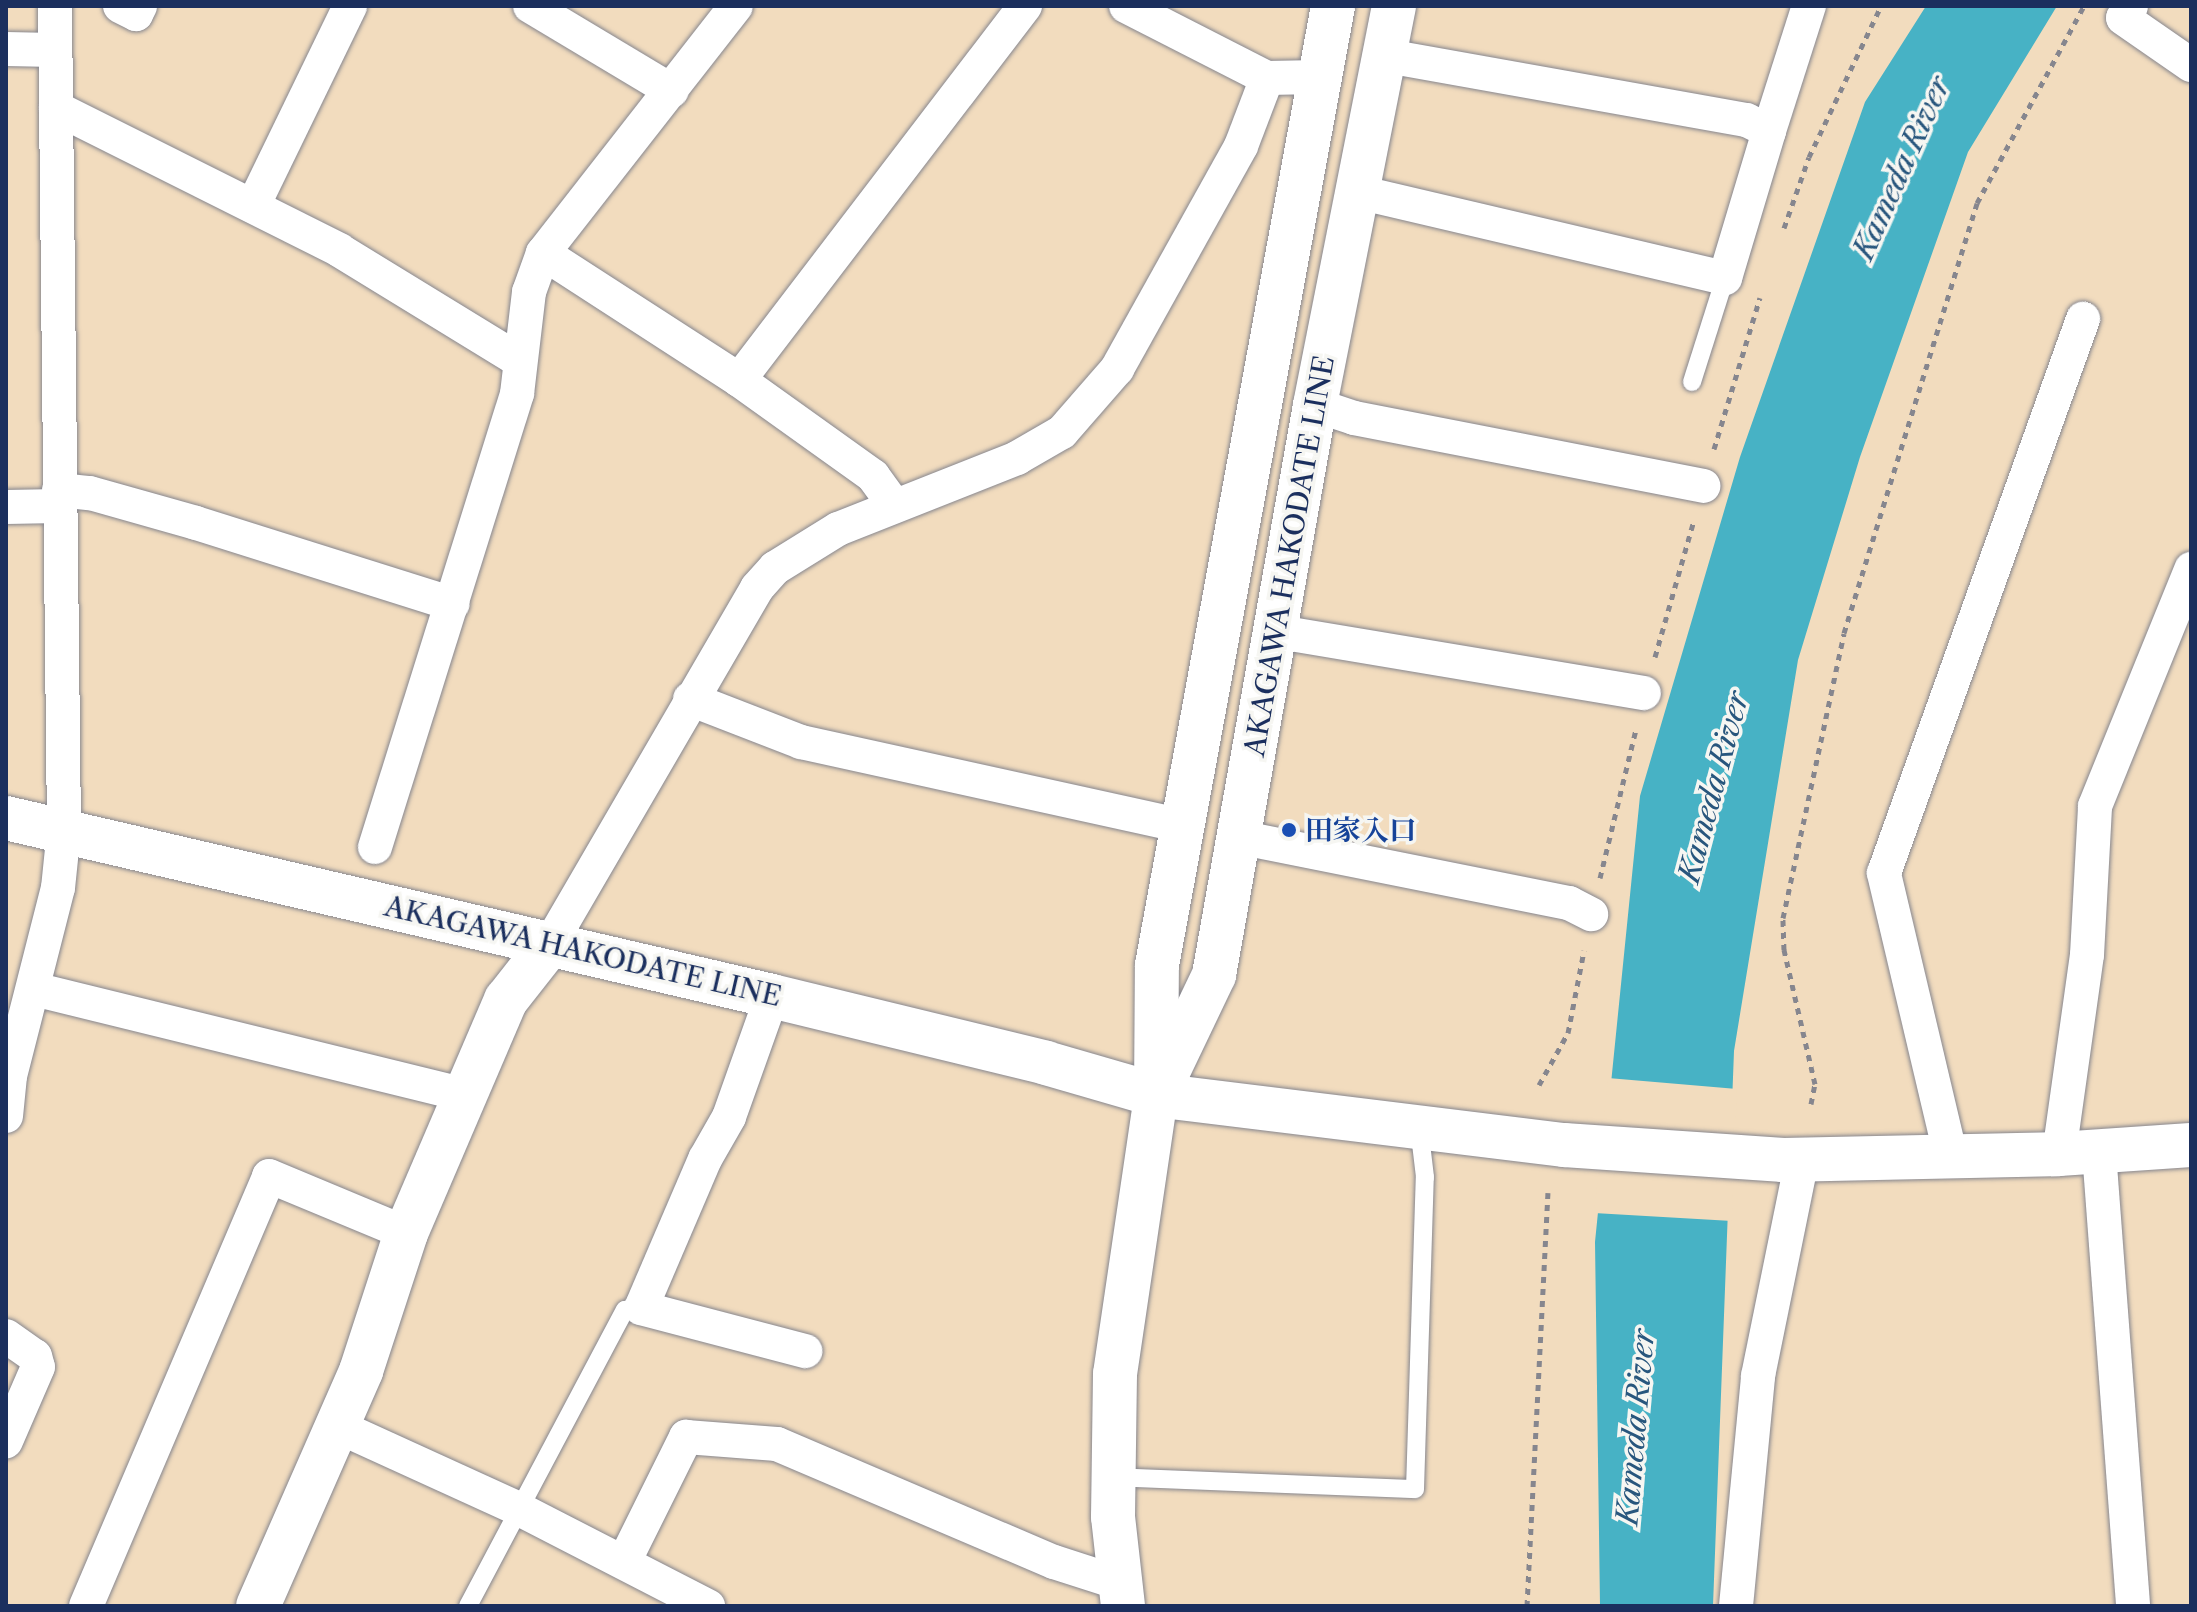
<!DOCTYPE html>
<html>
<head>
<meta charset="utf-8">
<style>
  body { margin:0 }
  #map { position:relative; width:2197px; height:1612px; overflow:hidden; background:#f2dcbe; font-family:"Libre Caslon Text","Noto Serif JP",serif }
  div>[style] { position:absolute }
  .water>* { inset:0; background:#47b2c5 }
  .pier>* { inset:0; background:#f2dcbe }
  .path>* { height:5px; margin-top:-2.5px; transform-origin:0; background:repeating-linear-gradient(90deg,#86868e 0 6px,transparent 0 12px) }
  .roads { filter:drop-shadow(0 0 2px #86868e) drop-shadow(0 0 2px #86868e) }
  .lane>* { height:18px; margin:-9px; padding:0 9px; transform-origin:9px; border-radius:9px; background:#fff }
  .street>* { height:34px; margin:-17px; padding:0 17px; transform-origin:17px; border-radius:17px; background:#fff }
  .secondary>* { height:44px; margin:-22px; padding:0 22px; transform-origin:22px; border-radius:22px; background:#fff }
  .dots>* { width:22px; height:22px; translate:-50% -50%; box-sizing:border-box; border:4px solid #f6f6f2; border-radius:50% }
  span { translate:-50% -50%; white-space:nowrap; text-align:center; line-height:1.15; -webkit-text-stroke:7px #f6f6f2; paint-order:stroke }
  .street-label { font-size:28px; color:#1b2f5e }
  .transit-label { font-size:28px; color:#164399; font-weight:700 }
  .left { translate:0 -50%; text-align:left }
  .water-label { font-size:30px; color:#28567d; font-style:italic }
  .frame { position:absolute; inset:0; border:8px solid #1b2f5e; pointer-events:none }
</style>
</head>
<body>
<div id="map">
  <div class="water">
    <div style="clip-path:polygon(1926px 6px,2057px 6px,1968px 152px,1860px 457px,1798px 660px,1734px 1051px,1713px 1606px,1600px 1606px,1595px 1242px,1640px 796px,1740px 457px,1865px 102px)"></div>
  </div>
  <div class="pier">
    <div style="clip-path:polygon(1608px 1078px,1737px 1089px,1732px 1221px,1594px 1213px)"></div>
  </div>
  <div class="path">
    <div style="left:1784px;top:228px;width:75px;rotate:-70.6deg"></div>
    <div style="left:1809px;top:157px;width:167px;rotate:-64.5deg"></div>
    <div style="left:1714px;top:449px;width:158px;rotate:-73.1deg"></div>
    <div style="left:1655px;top:657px;width:142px;rotate:-74.1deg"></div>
    <div style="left:1600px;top:878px;width:153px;rotate:-76.4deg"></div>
    <div style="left:1539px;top:1085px;width:60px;rotate:-60.9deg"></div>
    <div style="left:1568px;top:1033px;width:84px;rotate:-79deg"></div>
    <div style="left:1811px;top:1104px;width:20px;rotate:-79deg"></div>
    <div style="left:1815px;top:1084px;width:138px;rotate:-103deg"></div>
    <div style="left:1784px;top:950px;width:32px;rotate:-92deg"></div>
    <div style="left:1783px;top:918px;width:291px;rotate:-77.9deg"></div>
    <div style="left:1844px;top:633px;width:450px;rotate:-72.8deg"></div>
    <div style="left:1977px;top:203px;width:224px;rotate:-61.5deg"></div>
    <div style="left:1527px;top:1606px;width:414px;rotate:-87.1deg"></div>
  </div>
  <div class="roads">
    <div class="lane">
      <div style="left:1692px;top:382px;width:109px;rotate:-72.4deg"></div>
      <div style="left:1113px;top:1477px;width:302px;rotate:2.3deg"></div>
      <div style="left:1415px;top:1489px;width:312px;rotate:-88.2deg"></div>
      <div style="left:1425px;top:1177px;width:50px;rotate:-96.8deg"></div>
      <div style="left:468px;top:1606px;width:335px;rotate:-62.1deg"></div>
      <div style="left:625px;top:1310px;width:16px;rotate:-7deg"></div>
    </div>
    <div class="street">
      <div style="left:120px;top:6px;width:18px;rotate:27deg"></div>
      <div style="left:136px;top:14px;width:9px;rotate:-63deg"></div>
      <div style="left:530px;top:6px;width:165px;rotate:30.9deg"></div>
      <div style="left:1126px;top:6px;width:158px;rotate:27.1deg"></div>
      <div style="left:2131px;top:6px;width:14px;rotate:124deg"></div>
      <div style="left:2123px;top:18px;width:83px;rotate:34.7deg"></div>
      <div style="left:6px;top:49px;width:49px;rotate:1.2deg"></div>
      <div style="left:56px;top:108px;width:317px;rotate:26.6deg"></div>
      <div style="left:339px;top:250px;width:212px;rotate:31.5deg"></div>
      <div style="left:1769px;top:131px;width:131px;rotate:-72.3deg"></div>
      <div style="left:1358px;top:192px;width:377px;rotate:13.2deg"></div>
      <div style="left:1725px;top:278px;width:153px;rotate:-73.3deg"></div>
      <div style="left:1769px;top:131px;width:25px;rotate:-154deg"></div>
      <div style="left:1746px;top:120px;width:366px;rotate:-169.9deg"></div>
      <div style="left:253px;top:206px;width:222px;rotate:-64.1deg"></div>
      <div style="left:543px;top:253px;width:234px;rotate:32.9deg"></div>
      <div style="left:739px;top:380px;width:165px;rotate:35.6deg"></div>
      <div style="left:873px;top:476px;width:36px;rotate:54deg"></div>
      <div style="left:739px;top:380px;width:471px;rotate:-52.6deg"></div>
      <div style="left:1315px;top:405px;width:41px;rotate:18.4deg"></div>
      <div style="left:1354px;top:418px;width:356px;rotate:11deg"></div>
      <div style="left:59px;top:490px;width:31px;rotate:6deg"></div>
      <div style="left:90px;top:493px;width:110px;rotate:15.8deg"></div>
      <div style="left:196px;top:523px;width:269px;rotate:17.5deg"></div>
      <div style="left:6px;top:507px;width:53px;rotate:-1.1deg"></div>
      <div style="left:1273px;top:631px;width:376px;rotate:9.5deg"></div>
      <div style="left:690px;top:699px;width:119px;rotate:21.2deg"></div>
      <div style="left:801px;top:742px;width:391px;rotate:12.4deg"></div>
      <div style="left:1238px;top:837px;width:338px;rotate:11.3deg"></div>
      <div style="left:1569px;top:903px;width:25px;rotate:27deg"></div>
      <div style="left:375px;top:847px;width:475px;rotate:-72.6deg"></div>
      <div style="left:517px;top:394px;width:103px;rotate:-83.3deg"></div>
      <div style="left:529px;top:292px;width:41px;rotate:-70.3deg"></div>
      <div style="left:543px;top:253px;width:313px;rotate:-52deg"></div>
      <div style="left:550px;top:944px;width:412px;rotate:-59.8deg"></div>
      <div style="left:757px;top:588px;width:27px;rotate:-48deg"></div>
      <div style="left:775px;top:568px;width:74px;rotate:-31.8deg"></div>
      <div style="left:838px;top:529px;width:193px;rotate:-21.6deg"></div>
      <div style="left:1017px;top:458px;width:52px;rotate:-30deg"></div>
      <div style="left:1062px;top:432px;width:84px;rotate:-48.9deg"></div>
      <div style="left:1117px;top:369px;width:255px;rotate:-60.9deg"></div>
      <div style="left:1241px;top:146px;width:73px;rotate:-69.1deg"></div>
      <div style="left:1267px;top:78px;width:52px;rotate:-1.1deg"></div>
      <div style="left:34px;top:989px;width:445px;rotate:13.8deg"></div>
      <div style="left:772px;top:996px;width:128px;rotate:109.6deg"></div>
      <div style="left:729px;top:1117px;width:48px;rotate:119.7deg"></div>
      <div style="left:705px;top:1159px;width:162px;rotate:113.2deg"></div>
      <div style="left:641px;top:1308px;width:170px;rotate:14.7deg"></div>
      <div style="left:6px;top:1116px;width:40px;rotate:-84.3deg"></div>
      <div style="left:10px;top:1076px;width:194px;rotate:-75.7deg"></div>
      <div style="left:58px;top:888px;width:58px;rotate:-84.1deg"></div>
      <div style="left:64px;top:830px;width:824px;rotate:-90.63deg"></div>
      <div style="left:2099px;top:1152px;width:455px;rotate:85.7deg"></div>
      <div style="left:2059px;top:1154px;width:201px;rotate:-82deg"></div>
      <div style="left:2087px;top:955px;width:149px;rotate:-86.9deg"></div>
      <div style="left:2095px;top:806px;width:256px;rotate:-67.9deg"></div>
      <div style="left:1951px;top:1157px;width:292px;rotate:-103.3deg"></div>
      <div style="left:1884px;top:873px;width:589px;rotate:-70.24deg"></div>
      <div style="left:6px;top:1336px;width:35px;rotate:35deg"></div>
      <div style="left:35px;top:1356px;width:11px;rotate:75deg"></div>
      <div style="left:38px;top:1367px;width:81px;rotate:113.4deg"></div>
      <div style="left:337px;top:1426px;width:198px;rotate:24.5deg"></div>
      <div style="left:517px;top:1508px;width:215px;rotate:27.2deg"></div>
      <div style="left:624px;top:1562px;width:140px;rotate:-63.6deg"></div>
      <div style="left:686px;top:1437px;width:91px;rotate:4.4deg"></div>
      <div style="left:777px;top:1444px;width:301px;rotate:23.1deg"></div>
      <div style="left:1054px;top:1562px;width:68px;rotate:17.9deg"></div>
      <div style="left:86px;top:1606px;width:467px;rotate:-66.9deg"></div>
      <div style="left:269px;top:1176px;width:148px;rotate:22.6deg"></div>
      <div style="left:1736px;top:1606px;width:231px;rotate:-84.5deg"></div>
      <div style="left:1758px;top:1376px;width:221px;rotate:-78.5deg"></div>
    </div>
    <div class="secondary">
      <div style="left:6px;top:818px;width:786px;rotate:13.08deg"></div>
      <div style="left:772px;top:996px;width:282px;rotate:13.7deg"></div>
      <div style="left:1046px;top:1063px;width:115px;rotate:16.2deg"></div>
      <div style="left:1156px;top:1095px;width:411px;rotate:7deg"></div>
      <div style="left:1564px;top:1145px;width:220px;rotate:3.9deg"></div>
      <div style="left:1783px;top:1160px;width:276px;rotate:-1.2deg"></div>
      <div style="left:2059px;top:1154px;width:132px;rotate:-3.9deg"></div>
      <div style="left:1163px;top:1082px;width:119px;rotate:-64.5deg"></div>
      <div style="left:1214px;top:975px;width:579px;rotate:-79.95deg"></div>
      <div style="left:1315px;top:405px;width:407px;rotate:-78.8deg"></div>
      <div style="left:258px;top:1606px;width:257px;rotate:-66.3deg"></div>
      <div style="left:361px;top:1371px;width:145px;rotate:-71.9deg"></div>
      <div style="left:406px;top:1233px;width:254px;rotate:-66.8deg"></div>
      <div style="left:506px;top:1000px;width:71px;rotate:-51.8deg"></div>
      <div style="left:1123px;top:1606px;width:90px;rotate:-96.4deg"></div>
      <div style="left:1113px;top:1517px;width:143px;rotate:-89.2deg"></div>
      <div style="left:1115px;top:1374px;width:282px;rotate:-81.6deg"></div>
      <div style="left:1156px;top:1095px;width:130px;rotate:-89.6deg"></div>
      <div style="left:1157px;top:965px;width:975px;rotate:-79.6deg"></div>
    </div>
  </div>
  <div class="dots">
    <div style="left:1289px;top:830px;background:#1a4fb4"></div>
  </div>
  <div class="street-label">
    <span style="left:1289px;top:556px;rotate:-80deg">AKAGAWA HAKODATE LINE</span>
    <span style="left:583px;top:951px;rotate:13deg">AKAGAWA HAKODATE LINE</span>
  </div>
  <div class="transit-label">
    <span class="left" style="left:1305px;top:830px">田家入口</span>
  </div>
  <div class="water-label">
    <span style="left:1902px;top:168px;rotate:-66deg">Kameda River</span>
    <span style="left:1714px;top:787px;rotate:-75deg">Kameda River</span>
    <span style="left:1636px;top:1427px;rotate:-85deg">Kameda River</span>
  </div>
  <div class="frame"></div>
</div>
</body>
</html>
